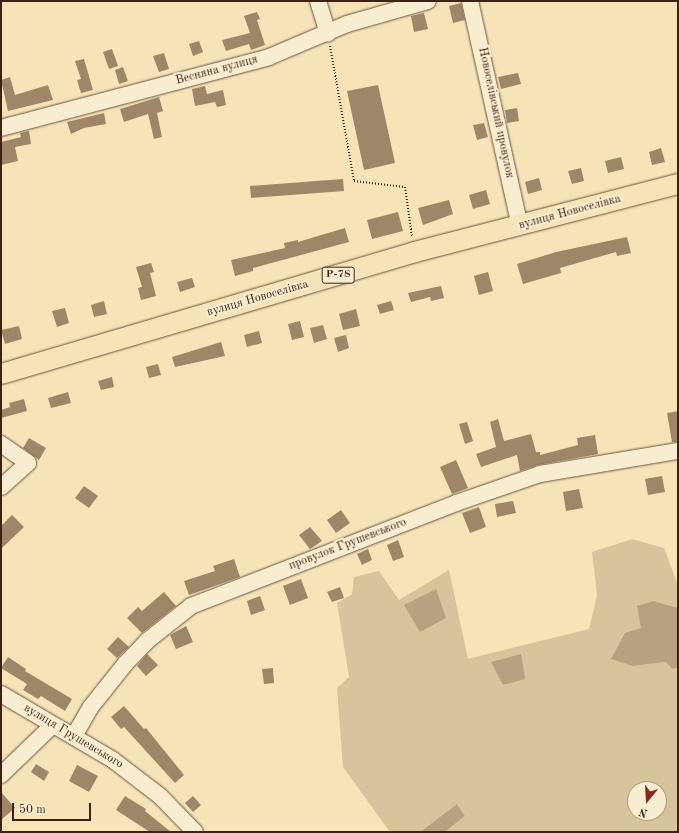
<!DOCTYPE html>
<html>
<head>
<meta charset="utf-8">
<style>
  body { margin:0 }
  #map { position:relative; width:679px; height:833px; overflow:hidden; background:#f6e4b8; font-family:"Old Standard TT",serif }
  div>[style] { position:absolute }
  .green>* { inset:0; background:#d7c39c }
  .water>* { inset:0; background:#b8a180 }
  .building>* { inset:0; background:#9e8669 }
  .path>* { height:2px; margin-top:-1px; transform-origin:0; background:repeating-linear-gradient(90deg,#3f2014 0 1px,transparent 0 3px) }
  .roads { filter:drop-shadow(0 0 1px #6d513d) drop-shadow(0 0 1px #6d513d) }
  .minor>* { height:16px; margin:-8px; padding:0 8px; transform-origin:8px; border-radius:8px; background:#f9edd1 }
  .major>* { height:20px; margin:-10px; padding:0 10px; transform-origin:10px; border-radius:10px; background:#f6e4b8 }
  span { translate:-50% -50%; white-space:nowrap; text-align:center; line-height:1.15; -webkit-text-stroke:4px #f9edd1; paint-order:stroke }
  .shield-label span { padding:1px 3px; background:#f9edd1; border:1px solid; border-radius:3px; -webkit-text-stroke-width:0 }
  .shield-label { font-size:11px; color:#3f2014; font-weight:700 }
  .street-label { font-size:12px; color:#3f2014 }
  .frame { position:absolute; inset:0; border:2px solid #3f2014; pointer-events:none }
  .north { position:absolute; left:627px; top:781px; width:40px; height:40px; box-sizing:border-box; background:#f9edd1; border:1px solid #af9b85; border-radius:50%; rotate:198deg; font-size:11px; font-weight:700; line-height:16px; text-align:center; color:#3f2014 }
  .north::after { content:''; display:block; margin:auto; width:14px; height:18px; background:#8f2418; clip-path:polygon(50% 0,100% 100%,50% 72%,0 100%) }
  .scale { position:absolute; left:12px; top:803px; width:79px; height:18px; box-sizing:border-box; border:2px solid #3f2014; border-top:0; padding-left:5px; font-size:12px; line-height:14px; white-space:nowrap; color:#3f2014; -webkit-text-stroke:3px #f9edd1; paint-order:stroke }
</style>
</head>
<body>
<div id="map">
  <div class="green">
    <div style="clip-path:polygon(evenodd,632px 539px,664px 548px,678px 585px,678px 608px,654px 601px,641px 628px,633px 666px,666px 662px,672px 669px,678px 668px,678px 832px,445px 832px,465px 816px,457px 804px,420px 832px,390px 832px,343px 767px,337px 688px,349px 677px,337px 603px,352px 594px,354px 577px,379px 571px,399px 600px,449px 570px,468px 659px,589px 629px,597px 595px,592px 552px,632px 539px,635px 789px,659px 789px,659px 813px,635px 813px,635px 789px)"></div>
  </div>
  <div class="water">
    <div style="clip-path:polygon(436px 589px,446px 618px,420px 632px,404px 605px)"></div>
    <div style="clip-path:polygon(654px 601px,678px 608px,678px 668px,672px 669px,666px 662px,633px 666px,611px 659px,625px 633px,641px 628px,637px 606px)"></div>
    <div style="clip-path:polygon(521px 654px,525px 679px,503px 685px,491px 662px)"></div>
    <div style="clip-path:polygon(457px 804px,465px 816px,445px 832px,420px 832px)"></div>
  </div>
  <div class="building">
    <div style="clip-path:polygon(461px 3px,465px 20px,453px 23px,449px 6px)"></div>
    <div style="clip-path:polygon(257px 12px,260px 19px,257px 20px,265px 45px,251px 50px,249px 44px,226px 51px,222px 40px,250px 33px,244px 16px)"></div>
    <div style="clip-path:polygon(424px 13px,428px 29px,414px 32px,411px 16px)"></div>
    <div style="clip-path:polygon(199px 41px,203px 52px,193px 56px,189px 44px)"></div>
    <div style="clip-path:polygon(112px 49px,118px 66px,109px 69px,103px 52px)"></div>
    <div style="clip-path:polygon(164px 53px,169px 69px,159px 72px,153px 56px)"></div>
    <div style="clip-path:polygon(84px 59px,93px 90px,81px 93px,77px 80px,81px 79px,75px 61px)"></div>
    <div style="clip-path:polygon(123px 67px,128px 81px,119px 84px,115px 70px)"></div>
    <div style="clip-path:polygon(518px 73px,521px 84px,501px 89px,498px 77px)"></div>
    <div style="clip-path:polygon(10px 77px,15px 95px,48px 85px,53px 100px,8px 111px,1px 80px)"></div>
    <div style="clip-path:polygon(378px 85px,395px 163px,364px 170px,347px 91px)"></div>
    <div style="clip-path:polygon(205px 86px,207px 94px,223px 90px,226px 105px,217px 107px,215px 102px,195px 106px,192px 89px)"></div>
    <div style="clip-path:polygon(159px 97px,163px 111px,157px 113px,162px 137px,154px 139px,148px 114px,124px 122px,120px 109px)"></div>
    <div style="clip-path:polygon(517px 108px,519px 121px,507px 123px,505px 110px)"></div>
    <div style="clip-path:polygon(104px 113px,106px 124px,84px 128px,71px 134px,67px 122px)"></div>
    <div style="clip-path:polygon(484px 123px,488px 137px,477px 140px,473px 125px)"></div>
    <div style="clip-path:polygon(29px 131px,31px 144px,15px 147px,18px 161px,1px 165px,1px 142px,21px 137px,20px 133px)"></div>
    <div style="clip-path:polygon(661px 148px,665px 162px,652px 165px,649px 152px)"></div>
    <div style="clip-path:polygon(621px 157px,624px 169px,608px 173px,605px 161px)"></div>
    <div style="clip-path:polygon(581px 168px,584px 181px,572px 184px,568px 171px)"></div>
    <div style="clip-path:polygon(539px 178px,542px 190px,528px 194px,525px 182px)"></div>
    <div style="clip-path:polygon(343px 179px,344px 191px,251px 198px,250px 186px)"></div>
    <div style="clip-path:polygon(486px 190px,490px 204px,473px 209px,469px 195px)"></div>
    <div style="clip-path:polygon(449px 200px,453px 214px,423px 225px,418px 208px)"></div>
    <div style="clip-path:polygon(398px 212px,403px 231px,372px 239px,367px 220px)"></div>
    <div style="clip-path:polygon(345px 228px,349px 242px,253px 268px,253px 271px,235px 276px,231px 260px,285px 248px,284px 243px,298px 240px,298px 242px)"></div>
    <div style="clip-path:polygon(627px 237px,631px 253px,617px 256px,616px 252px,560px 268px,561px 273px,523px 284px,517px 264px,556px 252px)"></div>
    <div style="clip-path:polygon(151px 263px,154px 272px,150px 273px,156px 296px,141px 300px,138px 288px,142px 287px,136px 267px)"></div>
    <div style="clip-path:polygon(488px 272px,493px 291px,479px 295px,474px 276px)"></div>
    <div style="clip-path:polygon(192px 278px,195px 287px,180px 292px,177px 282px)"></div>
    <div style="clip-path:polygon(441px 286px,444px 298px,431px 301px,430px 297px,411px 302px,408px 293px)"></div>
    <div style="clip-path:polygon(104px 301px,107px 314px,94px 317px,91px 305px)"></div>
    <div style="clip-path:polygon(391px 301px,394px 310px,380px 314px,377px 305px)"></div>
    <div style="clip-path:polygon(65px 308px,69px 323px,57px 327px,52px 311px)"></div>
    <div style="clip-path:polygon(356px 309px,360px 326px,343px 330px,339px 314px)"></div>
    <div style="clip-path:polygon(300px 321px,304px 337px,292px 340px,288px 324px)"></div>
    <div style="clip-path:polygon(323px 325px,327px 339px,314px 343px,310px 328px)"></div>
    <div style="clip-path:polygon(19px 326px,22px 339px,5px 344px,1px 330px)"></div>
    <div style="clip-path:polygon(259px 331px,262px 343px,247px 347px,244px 335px)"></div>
    <div style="clip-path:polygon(346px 335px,349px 348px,338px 352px,334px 338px)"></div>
    <div style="clip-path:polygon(221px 342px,225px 356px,175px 367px,172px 357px)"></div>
    <div style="clip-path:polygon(158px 364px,161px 375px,149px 378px,146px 367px)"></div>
    <div style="clip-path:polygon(112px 377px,114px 387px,101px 390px,98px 381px)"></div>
    <div style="clip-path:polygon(68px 392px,71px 403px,51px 408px,48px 398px)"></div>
    <div style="clip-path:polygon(24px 399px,27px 411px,1px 418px,1px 410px,10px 407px,9px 403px)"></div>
    <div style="clip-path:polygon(678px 411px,678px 442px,672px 442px,667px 413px)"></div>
    <div style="clip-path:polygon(498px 419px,504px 441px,531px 434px,536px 452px,540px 452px,540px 455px,578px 445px,577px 438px,595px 435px,598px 454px,538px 465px,520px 471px,517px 455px,481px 467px,476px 454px,496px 447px,490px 422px)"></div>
    <div style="clip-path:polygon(467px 422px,473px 441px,465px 444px,459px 424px)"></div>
    <div style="clip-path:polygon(29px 438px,46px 448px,39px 460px,23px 448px)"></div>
    <div style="clip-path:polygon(456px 460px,468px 488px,452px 494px,440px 467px)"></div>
    <div style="clip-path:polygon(662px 476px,665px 492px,648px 495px,645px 479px)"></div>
    <div style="clip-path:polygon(84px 486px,98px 496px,89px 508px,75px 498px)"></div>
    <div style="clip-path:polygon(579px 489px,583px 508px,566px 511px,563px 492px)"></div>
    <div style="clip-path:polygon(513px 501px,516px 513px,497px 517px,495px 504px)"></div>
    <div style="clip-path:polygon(479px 507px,486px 527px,470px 533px,462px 513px)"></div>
    <div style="clip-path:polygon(341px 510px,350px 523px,336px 533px,327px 520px)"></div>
    <div style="clip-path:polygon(12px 515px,24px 527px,1px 549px,1px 526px)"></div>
    <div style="clip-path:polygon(310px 527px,322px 541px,310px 549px,299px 535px)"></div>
    <div style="clip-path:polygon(398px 540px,404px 557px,393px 561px,387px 545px)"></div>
    <div style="clip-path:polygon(368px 549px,372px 560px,362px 565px,357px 554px)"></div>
    <div style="clip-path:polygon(234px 559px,240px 577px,189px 595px,184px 581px,215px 571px,213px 566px)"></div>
    <div style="clip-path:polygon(301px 579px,308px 598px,290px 605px,283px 586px)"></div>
    <div style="clip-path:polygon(340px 587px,344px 598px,332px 602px,327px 592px)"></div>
    <div style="clip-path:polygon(164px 592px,176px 606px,142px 633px,127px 618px,138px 607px,142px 611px)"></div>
    <div style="clip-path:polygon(260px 596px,265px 610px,251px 615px,247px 601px)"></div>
    <div style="clip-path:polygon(186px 626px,193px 642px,176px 649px,170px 635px)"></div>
    <div style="clip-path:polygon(118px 637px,129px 647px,117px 658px,107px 649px)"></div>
    <div style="clip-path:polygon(147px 654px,158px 665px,146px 676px,137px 666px)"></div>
    <div style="clip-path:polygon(8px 657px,26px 669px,25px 671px,72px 699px,65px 711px,41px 696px,38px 699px,23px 690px,27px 684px,1px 668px)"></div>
    <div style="clip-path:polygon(273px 668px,274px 683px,264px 684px,262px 669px)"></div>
    <div style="clip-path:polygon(124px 706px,144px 729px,146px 728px,184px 775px,175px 783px,124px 727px,121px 729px,111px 717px)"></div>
    <div style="clip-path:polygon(36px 764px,49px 772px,44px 781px,31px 772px)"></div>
    <div style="clip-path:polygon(77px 765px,98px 776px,89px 792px,69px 781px)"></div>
    <div style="clip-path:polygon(1px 792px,15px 808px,1px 820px)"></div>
    <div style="clip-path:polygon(125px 796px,146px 809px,145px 811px,171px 832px,150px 832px,116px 810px)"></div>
    <div style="clip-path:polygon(193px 796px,201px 805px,193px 812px,185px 803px)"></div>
  </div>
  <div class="path">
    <div style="left:330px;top:46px;width:137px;rotate:79.9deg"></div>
    <div style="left:354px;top:181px;width:51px;rotate:6.7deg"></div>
    <div style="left:405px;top:187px;width:50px;rotate:82deg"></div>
  </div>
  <div class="roads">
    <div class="minor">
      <div style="left:318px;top:1px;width:34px;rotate:73deg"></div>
      <div style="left:470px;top:1px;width:230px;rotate:77.5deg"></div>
      <div style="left:1px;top:128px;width:277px;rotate:-14.8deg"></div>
      <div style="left:269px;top:57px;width:85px;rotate:-22.9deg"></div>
      <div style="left:347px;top:24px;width:84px;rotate:-15.9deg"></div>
      <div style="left:1px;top:444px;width:33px;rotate:35deg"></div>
      <div style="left:28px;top:463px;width:36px;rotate:138deg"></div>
      <div style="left:1px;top:694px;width:130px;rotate:30.5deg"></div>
      <div style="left:113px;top:760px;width:59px;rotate:37.5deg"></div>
      <div style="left:160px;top:796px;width:50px;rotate:45.8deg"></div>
      <div style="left:74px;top:736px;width:32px;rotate:-60deg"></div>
      <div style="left:90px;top:708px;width:56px;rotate:-51.5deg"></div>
      <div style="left:125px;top:664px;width:32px;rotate:-46deg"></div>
      <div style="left:147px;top:641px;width:56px;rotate:-38.5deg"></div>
      <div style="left:191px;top:606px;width:284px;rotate:-21.2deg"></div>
      <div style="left:456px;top:503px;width:89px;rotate:-19deg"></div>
      <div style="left:540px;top:474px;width:140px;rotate:-9.5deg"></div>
      <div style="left:1px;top:775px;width:72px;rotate:-43.9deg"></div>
    </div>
    <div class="major">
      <div style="left:1px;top:374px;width:432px;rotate:-16.4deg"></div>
      <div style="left:415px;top:252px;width:272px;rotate:-14.5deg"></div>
    </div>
  </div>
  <div class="shield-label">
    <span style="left:338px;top:275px">Р-78</span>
  </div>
  <div class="street-label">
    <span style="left:217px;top:71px;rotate:-15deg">Весняна вулиця</span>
    <span style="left:495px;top:113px;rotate:78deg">Новоселівський провулок</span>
    <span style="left:570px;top:213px;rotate:-15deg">вулиця Новоселівка</span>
    <span style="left:258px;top:299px;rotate:-16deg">вулиця Новоселівка</span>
    <span style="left:348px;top:545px;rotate:-21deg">провулок Грушевського</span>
    <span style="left:73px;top:737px;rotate:31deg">вулиця Грушевського</span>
  </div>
  <div class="frame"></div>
  <div class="north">N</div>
  <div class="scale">50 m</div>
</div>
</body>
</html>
